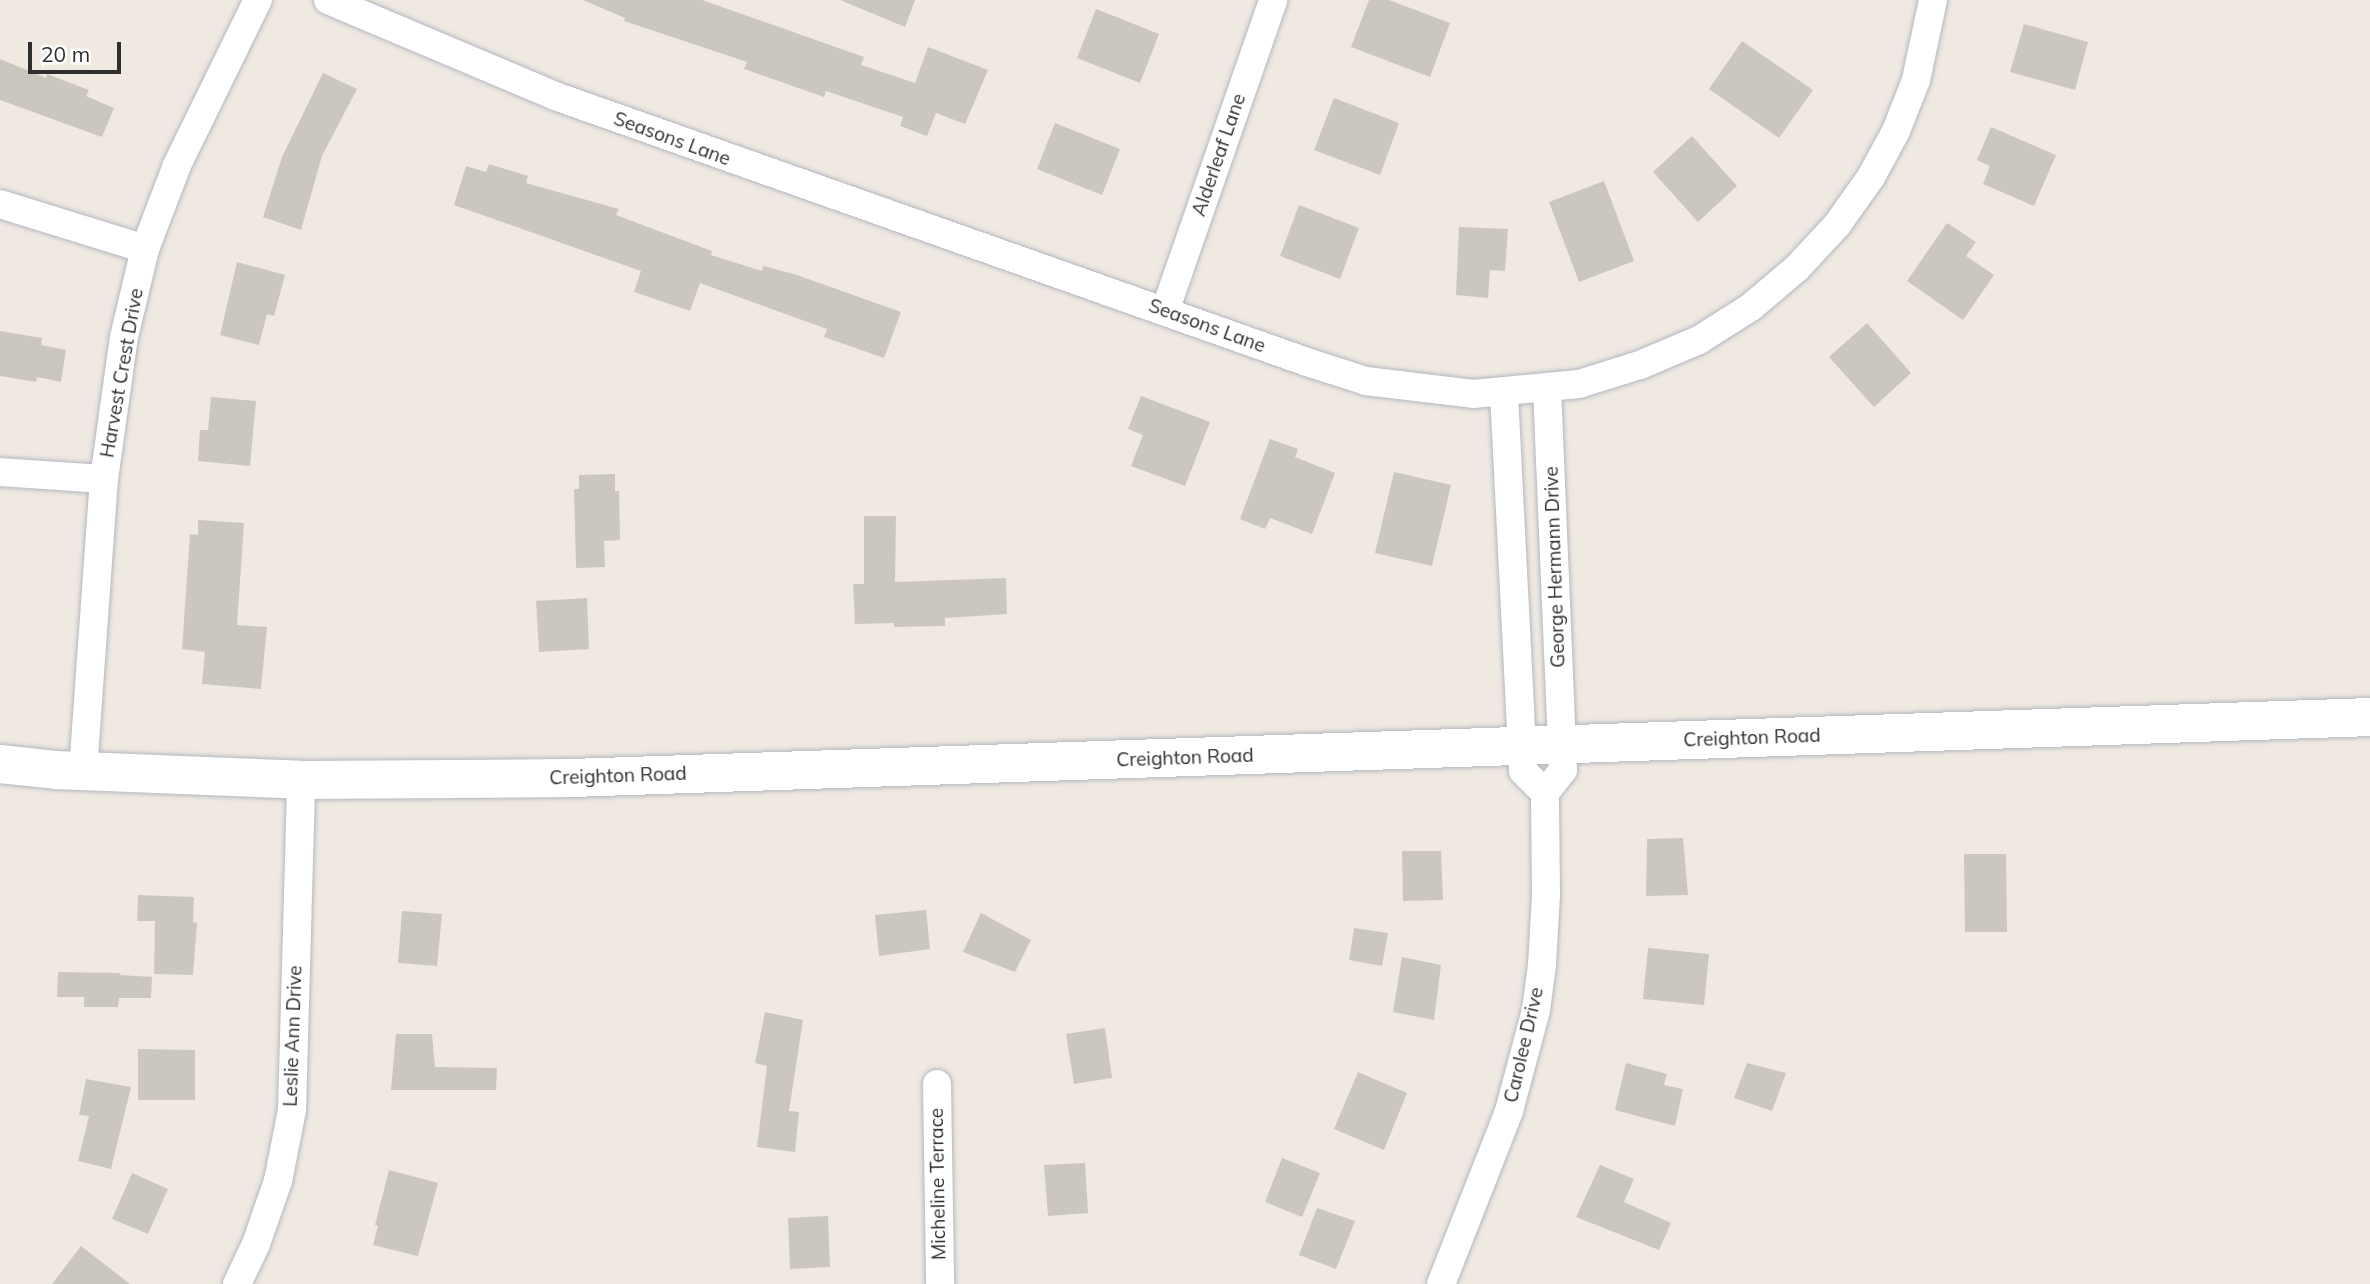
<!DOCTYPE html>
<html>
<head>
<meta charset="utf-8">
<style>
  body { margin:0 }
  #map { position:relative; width:2370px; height:1284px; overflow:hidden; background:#efe9e1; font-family:Mulish,sans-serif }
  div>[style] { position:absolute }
  .building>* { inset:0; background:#cbc7bf }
  .roads { filter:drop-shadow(0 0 2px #b4b7c1) drop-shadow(0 0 2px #b4b7c1) }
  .minor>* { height:28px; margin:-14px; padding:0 14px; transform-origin:14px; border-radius:14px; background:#fff }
  .secondary>* { height:38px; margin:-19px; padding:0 19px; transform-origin:19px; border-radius:19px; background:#fff }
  span { translate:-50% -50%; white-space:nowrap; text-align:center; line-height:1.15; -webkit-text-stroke:5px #fff; paint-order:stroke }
  .street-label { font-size:19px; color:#2e2e2e }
  .scale { position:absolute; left:28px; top:42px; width:93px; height:32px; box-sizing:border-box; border:4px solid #2e2e2e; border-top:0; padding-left:9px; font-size:21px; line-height:24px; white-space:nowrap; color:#2e2e2e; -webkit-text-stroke:5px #fff; paint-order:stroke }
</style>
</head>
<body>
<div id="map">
  <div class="building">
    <div style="clip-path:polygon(583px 0,702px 0,864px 57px,861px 65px,915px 83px,928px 47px,988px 70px,965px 124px,936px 113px,927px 136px,900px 126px,903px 117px,826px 91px,824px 97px,744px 69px,747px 62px,624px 21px,625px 18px)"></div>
    <div style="clip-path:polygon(840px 0,915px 0,905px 27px)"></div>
    <div style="clip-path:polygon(1369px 0,1389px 0,1450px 23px,1430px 77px,1351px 47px)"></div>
    <div style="clip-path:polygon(1096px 9px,1159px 34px,1140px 83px,1077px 58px)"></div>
    <div style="clip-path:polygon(2024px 24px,2088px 42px,2075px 90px,2010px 72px)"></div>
    <div style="clip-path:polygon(1742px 41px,1813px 90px,1779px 138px,1709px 89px)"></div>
    <div style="clip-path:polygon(0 59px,46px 78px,47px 74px,89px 90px,86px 96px,114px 108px,102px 137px,0 100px)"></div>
    <div style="clip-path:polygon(323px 73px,357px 89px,322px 156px,301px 230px,263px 217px,282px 157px)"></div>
    <div style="clip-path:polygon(1334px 98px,1399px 123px,1380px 175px,1314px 150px)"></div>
    <div style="clip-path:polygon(1055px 123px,1120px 149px,1102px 195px,1037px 169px)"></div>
    <div style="clip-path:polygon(1991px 127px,2056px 155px,2034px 206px,1983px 184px,1990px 166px,1977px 160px)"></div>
    <div style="clip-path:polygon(1692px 136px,1737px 186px,1698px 222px,1653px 172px)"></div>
    <div style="clip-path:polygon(489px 164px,528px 176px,526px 183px,619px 209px,616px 215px,712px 251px,711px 255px,762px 271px,763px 266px,794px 274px,901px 312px,884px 358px,824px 337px,827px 329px,700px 283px,690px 311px,634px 292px,641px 271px,454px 205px,466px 166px,486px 172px)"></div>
    <div style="clip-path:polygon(1604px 181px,1634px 261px,1579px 282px,1549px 202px)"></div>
    <div style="clip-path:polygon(1299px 205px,1359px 228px,1340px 279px,1280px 256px)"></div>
    <div style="clip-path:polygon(1947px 223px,1976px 242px,1966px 256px,1994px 275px,1963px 320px,1907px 281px)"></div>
    <div style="clip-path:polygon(1459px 227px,1508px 229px,1505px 271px,1490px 270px,1488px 298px,1456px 295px)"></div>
    <div style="clip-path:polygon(237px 262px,285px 275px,274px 316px,267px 314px,259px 345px,220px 335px)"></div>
    <div style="clip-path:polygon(1867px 323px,1911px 373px,1874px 407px,1829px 357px)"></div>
    <div style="clip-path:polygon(0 331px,42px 338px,41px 345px,66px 350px,61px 382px,37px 377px,36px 382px,0 376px)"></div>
    <div style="clip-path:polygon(1141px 396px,1210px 422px,1185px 486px,1131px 466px,1143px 435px,1128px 429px)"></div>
    <div style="clip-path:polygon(211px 397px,256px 401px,250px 466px,198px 461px,200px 430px,208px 430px)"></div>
    <div style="clip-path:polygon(1270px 439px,1298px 449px,1295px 457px,1335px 473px,1312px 534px,1270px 518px,1265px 529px,1240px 519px)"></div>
    <div style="clip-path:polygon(1394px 472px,1451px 485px,1432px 566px,1375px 553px)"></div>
    <div style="clip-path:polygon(615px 474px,615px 491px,619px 491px,620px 540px,604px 541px,605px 567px,576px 568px,574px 489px,579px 489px,579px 475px)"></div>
    <div style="clip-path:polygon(864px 516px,896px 516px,895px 582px,1006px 578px,1007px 614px,945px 618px,945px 626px,894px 627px,894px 623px,855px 624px,853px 584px,864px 584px)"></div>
    <div style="clip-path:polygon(198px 520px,244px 523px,237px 625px,267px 627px,261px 689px,202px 684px,205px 652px,182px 649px,190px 534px,198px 535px)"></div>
    <div style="clip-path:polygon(587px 598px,589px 649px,539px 652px,536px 601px)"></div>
    <div style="clip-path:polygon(1683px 838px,1688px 895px,1646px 896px,1647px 839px)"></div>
    <div style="clip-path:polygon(1402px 851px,1441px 851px,1443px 900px,1403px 901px)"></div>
    <div style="clip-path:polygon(1964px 854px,2006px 854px,2007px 932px,1965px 932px)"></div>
    <div style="clip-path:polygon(138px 895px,194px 897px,193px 922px,197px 923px,193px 975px,154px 974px,155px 921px,137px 921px)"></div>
    <div style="clip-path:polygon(926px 910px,930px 949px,879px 956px,875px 915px)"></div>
    <div style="clip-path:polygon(402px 911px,442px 914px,437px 966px,398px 963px)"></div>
    <div style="clip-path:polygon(981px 913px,1031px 940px,1015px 972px,963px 952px)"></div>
    <div style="clip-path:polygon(1354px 928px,1388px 933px,1382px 966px,1349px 960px)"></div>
    <div style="clip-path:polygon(1648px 948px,1709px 954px,1704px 1005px,1643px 999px)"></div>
    <div style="clip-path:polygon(1402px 957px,1441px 965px,1434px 1020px,1393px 1012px)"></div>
    <div style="clip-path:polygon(58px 972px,120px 973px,120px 975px,152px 977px,151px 998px,119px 998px,118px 1007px,84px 1007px,84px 997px,57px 997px)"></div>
    <div style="clip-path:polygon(765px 1012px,803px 1020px,789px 1111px,799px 1112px,795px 1152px,757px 1147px,767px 1066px,755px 1063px)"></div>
    <div style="clip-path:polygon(1105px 1028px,1112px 1078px,1074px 1084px,1066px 1034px)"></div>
    <div style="clip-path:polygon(396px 1034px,432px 1034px,435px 1067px,497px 1068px,496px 1090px,391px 1090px)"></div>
    <div style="clip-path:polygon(138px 1049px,195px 1050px,195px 1100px,138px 1100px)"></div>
    <div style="clip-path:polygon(1626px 1063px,1667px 1074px,1664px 1085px,1683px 1089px,1675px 1126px,1615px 1110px)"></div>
    <div style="clip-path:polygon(1747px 1063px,1786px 1073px,1772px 1111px,1734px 1098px)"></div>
    <div style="clip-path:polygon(1358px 1072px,1407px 1093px,1384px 1150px,1334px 1129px)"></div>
    <div style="clip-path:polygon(86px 1079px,131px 1087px,111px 1169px,78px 1161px,89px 1116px,79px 1115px)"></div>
    <div style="clip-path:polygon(1282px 1158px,1320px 1173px,1302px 1217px,1265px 1202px)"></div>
    <div style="clip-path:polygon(1085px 1163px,1088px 1213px,1048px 1216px,1044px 1165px)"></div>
    <div style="clip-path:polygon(1600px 1165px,1634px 1179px,1624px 1202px,1671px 1223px,1659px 1250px,1576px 1217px)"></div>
    <div style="clip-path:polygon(389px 1170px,438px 1183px,418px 1256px,373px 1245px,378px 1226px,375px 1225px)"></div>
    <div style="clip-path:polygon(132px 1173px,168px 1189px,148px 1234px,112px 1219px)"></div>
    <div style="clip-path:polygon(1317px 1208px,1355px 1221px,1336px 1269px,1299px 1255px)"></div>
    <div style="clip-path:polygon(828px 1216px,830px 1267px,790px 1269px,788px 1218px)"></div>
    <div style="clip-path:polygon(81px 1246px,130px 1284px,52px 1284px)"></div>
  </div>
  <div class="roads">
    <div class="minor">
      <div style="left:328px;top:0;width:246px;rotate:22.9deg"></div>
      <div style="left:555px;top:96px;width:801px;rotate:19.48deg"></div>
      <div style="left:1310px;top:363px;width:59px;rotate:17.8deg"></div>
      <div style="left:1366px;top:381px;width:108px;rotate:6.9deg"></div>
      <div style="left:1473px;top:394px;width:106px;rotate:-5.4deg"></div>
      <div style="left:1579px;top:384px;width:64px;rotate:-17.3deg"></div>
      <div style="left:1640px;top:365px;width:64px;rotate:-23deg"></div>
      <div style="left:1699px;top:340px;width:62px;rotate:-32.4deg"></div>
      <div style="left:1751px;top:307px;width:60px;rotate:-40.3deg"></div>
      <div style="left:1797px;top:268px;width:59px;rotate:-47.1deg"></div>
      <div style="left:1837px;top:225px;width:59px;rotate:-54.7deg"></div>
      <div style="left:1871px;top:177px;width:52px;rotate:-61.5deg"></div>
      <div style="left:1896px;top:131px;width:55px;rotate:-68.6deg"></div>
      <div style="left:1916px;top:80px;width:82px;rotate:-78deg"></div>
      <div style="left:0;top:204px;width:152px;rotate:17.2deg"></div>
      <div style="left:1165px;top:311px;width:329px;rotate:-70.8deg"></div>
      <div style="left:1504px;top:393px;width:378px;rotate:87.1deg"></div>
      <div style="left:1523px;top:771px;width:31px;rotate:45deg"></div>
      <div style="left:0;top:472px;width:104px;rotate:3.9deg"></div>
      <div style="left:83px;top:771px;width:293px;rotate:-85.9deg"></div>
      <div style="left:104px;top:479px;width:143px;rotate:-82deg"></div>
      <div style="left:124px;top:337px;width:90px;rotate:-76.6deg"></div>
      <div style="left:145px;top:249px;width:90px;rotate:-69.1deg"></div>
      <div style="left:177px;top:165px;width:184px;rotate:-63.9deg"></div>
      <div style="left:937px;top:1084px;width:200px;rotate:89.1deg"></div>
      <div style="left:237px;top:1284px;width:44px;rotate:-64.6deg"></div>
      <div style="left:256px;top:1244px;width:67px;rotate:-70.8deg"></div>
      <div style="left:278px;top:1181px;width:72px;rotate:-78.8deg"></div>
      <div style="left:292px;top:1110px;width:330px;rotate:-88.4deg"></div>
      <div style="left:1441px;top:1284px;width:186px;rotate:-68.5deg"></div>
      <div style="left:1509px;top:1111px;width:105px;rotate:-75deg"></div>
      <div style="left:1536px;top:1010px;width:45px;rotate:-82.4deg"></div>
      <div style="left:1542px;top:965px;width:70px;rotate:-86.7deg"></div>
      <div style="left:1546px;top:895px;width:102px;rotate:-90.6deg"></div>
      <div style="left:1545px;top:793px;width:29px;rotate:-52deg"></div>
      <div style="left:1563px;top:770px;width:382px;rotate:-92.4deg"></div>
    </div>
    <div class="secondary">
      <div style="left:0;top:764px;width:56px;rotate:6.1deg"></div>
      <div style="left:56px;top:770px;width:245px;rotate:2.3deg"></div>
      <div style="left:301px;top:780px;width:270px;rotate:-0.4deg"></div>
      <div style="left:571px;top:778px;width:1800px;rotate:-1.94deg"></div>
    </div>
  </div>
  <div class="street-label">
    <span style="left:672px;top:139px;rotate:20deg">Seasons Lane</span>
    <span style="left:1219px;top:155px;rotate:-71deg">Alderleaf Lane</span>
    <span style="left:1207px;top:326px;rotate:20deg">Seasons Lane</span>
    <span style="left:122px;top:373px;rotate:-80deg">Harvest Crest Drive</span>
    <span style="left:1555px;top:567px;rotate:-92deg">George Hermann Drive</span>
    <span style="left:1752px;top:738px;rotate:-2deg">Creighton Road</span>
    <span style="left:1185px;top:758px;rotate:-2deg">Creighton Road</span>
    <span style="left:618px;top:776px;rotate:-2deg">Creighton Road</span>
    <span style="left:293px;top:1036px;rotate:-88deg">Leslie Ann Drive</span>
    <span style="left:1524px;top:1045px;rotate:-77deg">Carolee Drive</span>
    <span style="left:938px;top:1184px;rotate:-91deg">Micheline Terrace</span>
  </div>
  <div class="scale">20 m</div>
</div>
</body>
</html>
